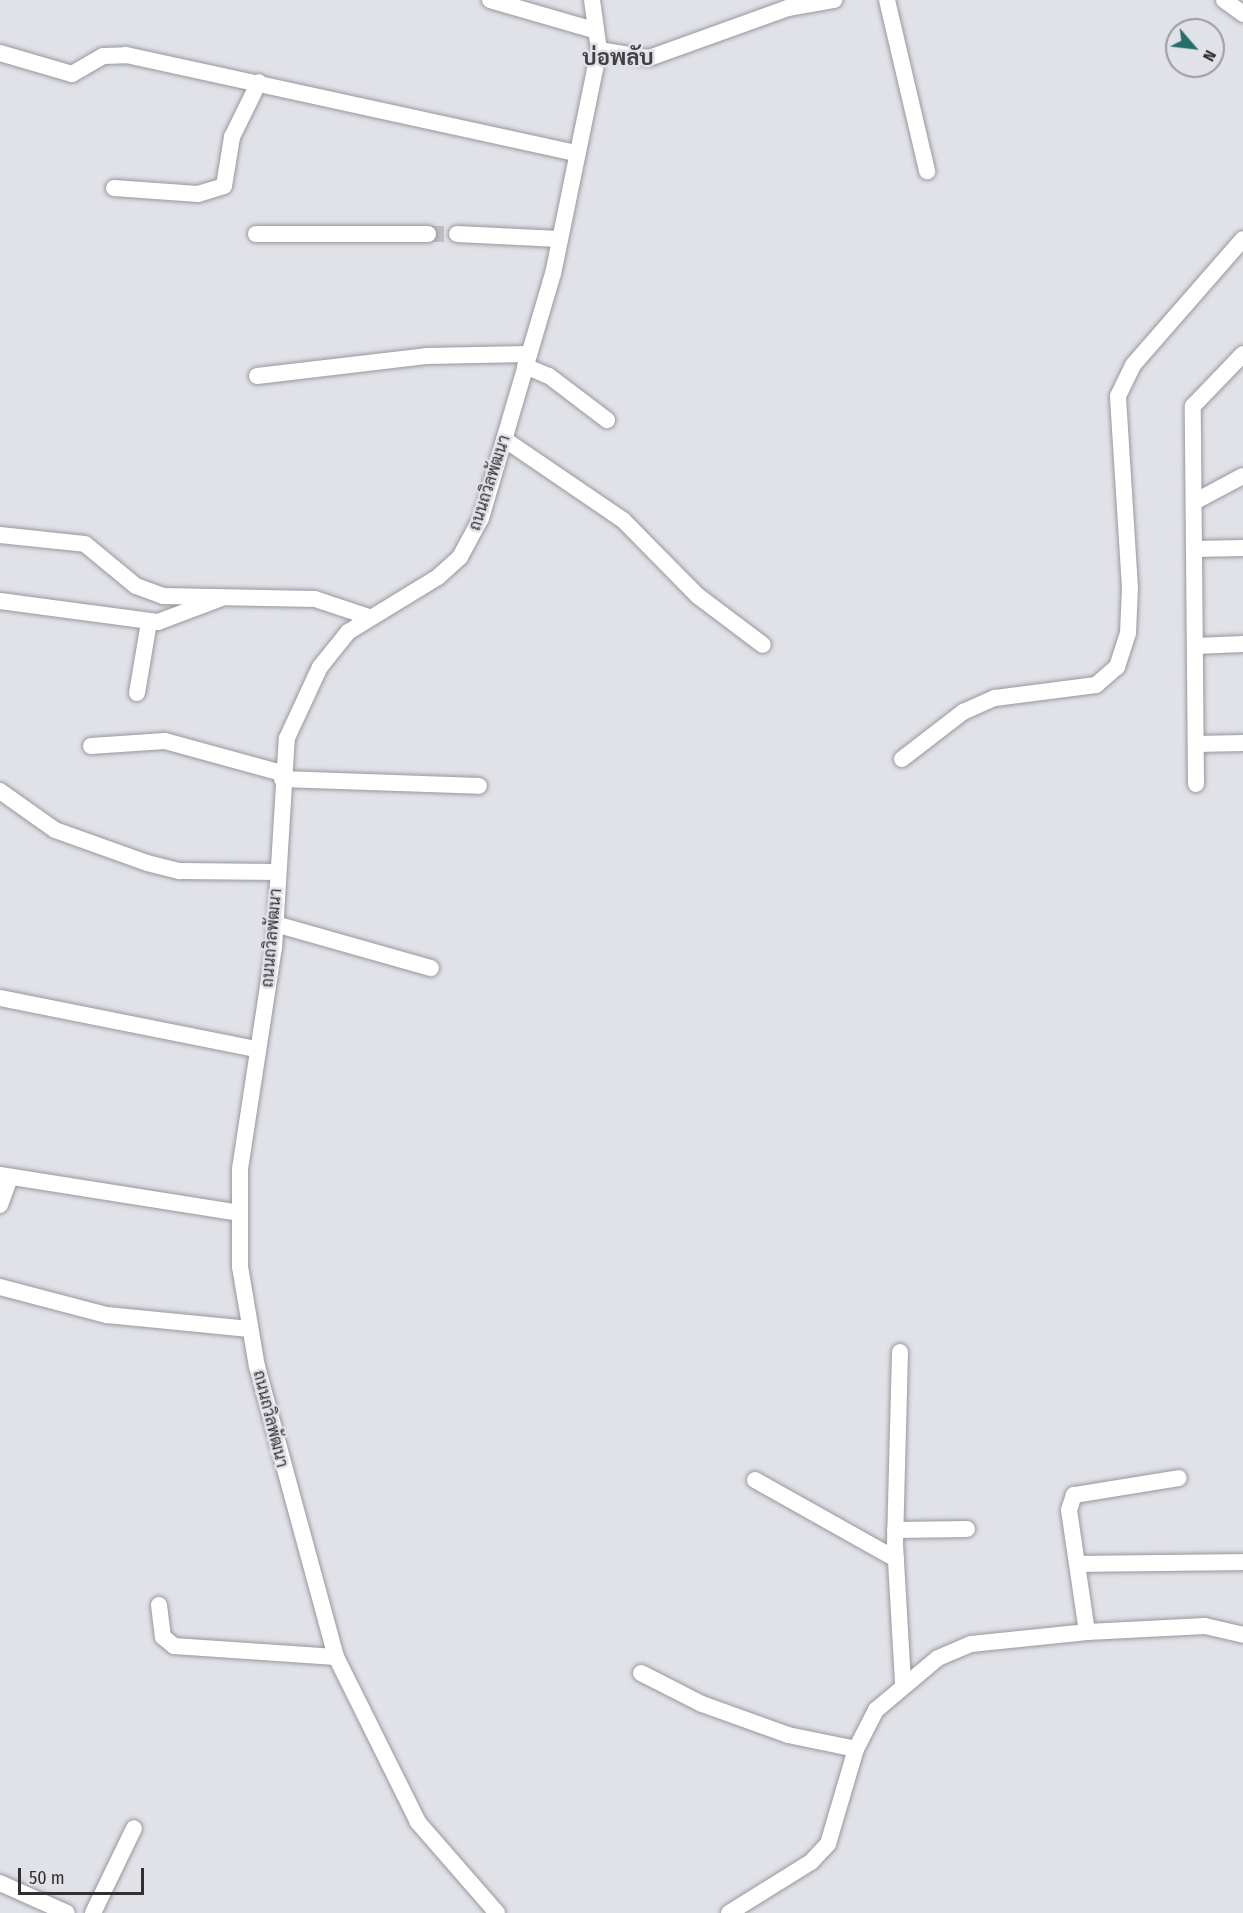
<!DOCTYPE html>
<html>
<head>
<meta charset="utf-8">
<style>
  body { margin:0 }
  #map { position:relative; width:1243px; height:1913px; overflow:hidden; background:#e1e1e8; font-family:"Fira Sans Condensed",Sarabun,sans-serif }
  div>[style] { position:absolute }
  .minor-tunnel>* { height:16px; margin-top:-8px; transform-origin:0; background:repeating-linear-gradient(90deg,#bebec4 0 16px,transparent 0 24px) }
  .roads { filter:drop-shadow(0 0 2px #97979e) drop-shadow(0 0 2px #97979e) }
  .minor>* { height:16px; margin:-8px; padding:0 8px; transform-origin:8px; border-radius:8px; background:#fff }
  span { translate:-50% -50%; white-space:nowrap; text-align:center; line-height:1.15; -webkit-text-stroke:5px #e1e1e8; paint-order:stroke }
  .street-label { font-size:16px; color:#303033 }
  .district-label { font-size:22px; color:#404046; font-weight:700 }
  .north { position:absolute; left:1165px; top:18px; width:60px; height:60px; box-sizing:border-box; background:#e1e1e8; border:2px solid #9a9aa0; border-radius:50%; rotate:118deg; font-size:16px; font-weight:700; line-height:24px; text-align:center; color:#303033 }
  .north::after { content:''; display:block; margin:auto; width:21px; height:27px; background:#246e6b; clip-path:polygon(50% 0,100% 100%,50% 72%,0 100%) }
  .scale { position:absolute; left:18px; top:1868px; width:126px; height:27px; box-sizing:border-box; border:3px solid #303033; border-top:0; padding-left:8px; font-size:18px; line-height:21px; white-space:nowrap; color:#303033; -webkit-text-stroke:4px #e1e1e8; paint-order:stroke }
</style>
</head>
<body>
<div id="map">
  <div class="minor-tunnel">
    <div style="left:428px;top:234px;width:29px"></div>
  </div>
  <div class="roads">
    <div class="minor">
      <div style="left:490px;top:0;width:108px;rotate:16.1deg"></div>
      <div style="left:887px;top:0;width:176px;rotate:76.8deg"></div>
      <div style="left:1224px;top:0;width:24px;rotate:36deg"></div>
      <div style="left:599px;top:50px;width:51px;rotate:9.1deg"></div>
      <div style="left:649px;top:58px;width:148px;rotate:-19.8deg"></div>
      <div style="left:788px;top:8px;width:47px;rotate:-9.9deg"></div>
      <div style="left:0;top:53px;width:75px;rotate:16.3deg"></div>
      <div style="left:72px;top:74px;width:36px;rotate:-30deg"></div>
      <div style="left:103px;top:56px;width:23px;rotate:-2deg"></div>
      <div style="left:126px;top:55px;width:462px;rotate:12.3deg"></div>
      <div style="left:114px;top:188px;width:84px;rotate:4.1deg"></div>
      <div style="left:198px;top:194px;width:27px;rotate:-17deg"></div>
      <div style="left:224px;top:186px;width:50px;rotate:-80.7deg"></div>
      <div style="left:232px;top:137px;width:61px;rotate:-63.9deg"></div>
      <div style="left:256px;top:234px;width:172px"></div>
      <div style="left:457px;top:234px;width:102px;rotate:2.8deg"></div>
      <div style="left:525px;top:366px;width:26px;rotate:23deg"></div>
      <div style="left:549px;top:376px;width:73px;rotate:37.2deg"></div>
      <div style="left:257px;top:376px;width:170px;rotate:-6.7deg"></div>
      <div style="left:426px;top:356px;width:103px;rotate:-1.1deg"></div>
      <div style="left:504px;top:439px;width:145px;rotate:34.3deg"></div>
      <div style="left:624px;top:521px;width:105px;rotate:45.4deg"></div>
      <div style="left:698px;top:596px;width:81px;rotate:37deg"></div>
      <div style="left:1194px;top:502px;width:55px;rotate:-28deg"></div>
      <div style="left:0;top:535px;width:85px;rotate:6deg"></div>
      <div style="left:85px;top:544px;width:66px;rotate:39.5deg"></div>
      <div style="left:136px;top:586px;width:29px;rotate:20deg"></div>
      <div style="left:163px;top:596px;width:152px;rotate:1.1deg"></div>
      <div style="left:315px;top:599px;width:57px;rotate:18.4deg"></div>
      <div style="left:1194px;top:549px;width:49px;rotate:-1.2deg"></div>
      <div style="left:0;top:601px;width:159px;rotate:7.6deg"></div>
      <div style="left:158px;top:622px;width:68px;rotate:-20.6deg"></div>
      <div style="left:1195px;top:646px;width:48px;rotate:-2.4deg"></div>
      <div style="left:137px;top:693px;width:72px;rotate:-80.4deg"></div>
      <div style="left:1196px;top:744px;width:47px;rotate:-1.2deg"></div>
      <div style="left:91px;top:746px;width:74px;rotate:-3.9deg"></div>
      <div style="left:165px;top:741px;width:121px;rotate:15.3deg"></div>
      <div style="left:902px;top:759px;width:77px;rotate:-37.6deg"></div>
      <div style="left:963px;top:712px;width:35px;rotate:-24deg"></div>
      <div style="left:995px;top:698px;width:102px;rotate:-7.3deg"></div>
      <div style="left:1096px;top:685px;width:28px;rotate:-41deg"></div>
      <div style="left:1117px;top:667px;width:36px;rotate:-72deg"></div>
      <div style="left:1128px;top:633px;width:45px;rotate:-87.5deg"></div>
      <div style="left:1130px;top:588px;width:192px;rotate:-93.6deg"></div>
      <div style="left:1118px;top:396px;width:34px;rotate:-64deg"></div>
      <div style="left:1133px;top:365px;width:167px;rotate:-48.9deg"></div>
      <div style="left:282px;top:779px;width:197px;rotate:2deg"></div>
      <div style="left:1196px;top:784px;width:378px;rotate:-90.5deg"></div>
      <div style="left:1193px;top:406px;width:72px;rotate:-46.1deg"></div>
      <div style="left:0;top:791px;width:67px;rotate:35.3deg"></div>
      <div style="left:55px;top:830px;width:98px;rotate:19.7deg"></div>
      <div style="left:147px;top:863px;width:34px;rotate:14deg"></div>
      <div style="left:180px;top:871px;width:98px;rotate:0.6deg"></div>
      <div style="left:275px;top:924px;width:162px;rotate:15.8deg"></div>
      <div style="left:0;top:998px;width:261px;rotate:11.3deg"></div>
      <div style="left:0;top:1175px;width:243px;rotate:9deg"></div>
      <div style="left:0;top:1205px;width:30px;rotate:-70deg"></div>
      <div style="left:0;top:1287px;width:111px;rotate:14.7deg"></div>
      <div style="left:107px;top:1315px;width:143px;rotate:5.6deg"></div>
      <div style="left:900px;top:1352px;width:192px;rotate:91.5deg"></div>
      <div style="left:895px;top:1544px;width:139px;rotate:86.7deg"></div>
      <div style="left:755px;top:1480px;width:162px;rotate:29.3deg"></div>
      <div style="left:895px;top:1530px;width:72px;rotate:-0.8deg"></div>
      <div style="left:1080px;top:1564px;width:163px;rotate:-0.7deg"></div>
      <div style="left:159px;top:1605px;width:32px;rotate:83deg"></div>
      <div style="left:163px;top:1637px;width:14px;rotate:39deg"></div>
      <div style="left:174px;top:1646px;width:162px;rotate:3.9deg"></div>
      <div style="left:1087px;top:1632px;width:123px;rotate:-98.4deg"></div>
      <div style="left:1069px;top:1510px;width:16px;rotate:-72deg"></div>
      <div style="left:1074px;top:1495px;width:106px;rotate:-9.2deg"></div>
      <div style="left:641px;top:1673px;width:68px;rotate:26.9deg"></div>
      <div style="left:702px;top:1704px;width:91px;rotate:19.8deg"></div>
      <div style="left:788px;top:1735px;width:69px;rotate:11.6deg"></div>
      <div style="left:0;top:1883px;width:73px;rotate:24.1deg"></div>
      <div style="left:93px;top:1913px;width:94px;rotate:-64.2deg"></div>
      <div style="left:497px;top:1913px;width:121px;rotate:-131deg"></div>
      <div style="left:418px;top:1822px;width:184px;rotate:-116.4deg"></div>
      <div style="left:336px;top:1657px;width:301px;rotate:-105.2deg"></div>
      <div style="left:257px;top:1367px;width:101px;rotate:-99.6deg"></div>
      <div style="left:240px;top:1267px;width:98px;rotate:-90deg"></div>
      <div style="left:240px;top:1169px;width:224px;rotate:-81.3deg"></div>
      <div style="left:274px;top:948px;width:210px;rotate:-86.5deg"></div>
      <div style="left:287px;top:738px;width:78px;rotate:-65.1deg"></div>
      <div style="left:320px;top:667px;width:45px;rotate:-51.3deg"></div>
      <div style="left:348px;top:632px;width:105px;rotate:-31.4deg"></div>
      <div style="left:438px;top:577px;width:30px;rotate:-42deg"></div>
      <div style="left:460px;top:557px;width:44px;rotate:-61.7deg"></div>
      <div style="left:481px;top:518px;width:254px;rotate:-73.6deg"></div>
      <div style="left:553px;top:274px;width:229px;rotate:-78.4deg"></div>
      <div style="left:599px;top:50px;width:50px;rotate:-98deg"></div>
      <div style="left:729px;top:1913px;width:97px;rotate:-31.9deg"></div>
      <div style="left:811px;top:1862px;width:25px;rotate:-47deg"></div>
      <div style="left:828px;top:1844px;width:99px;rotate:-73.6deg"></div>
      <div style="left:856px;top:1749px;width:44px;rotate:-62.9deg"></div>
      <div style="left:876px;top:1710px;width:81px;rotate:-40deg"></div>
      <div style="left:938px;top:1658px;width:36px;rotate:-23deg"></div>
      <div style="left:971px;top:1644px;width:117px;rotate:-5.9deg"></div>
      <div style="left:1087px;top:1632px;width:118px;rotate:-2.9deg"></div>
      <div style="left:1205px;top:1626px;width:39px;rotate:13deg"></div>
    </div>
  </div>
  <div class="street-label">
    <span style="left:490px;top:483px;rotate:-72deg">ถนนถวิลพัฒนา</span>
    <span style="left:272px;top:938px;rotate:-85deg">ถนนถวิลพัฒนา</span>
    <span style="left:270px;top:1419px;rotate:76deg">ถนนถวิลพัฒนา</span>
  </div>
  <div class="district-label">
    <span style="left:618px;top:58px">บ่อพลับ</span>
  </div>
  <div class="north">N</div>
  <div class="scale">50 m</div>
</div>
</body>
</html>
